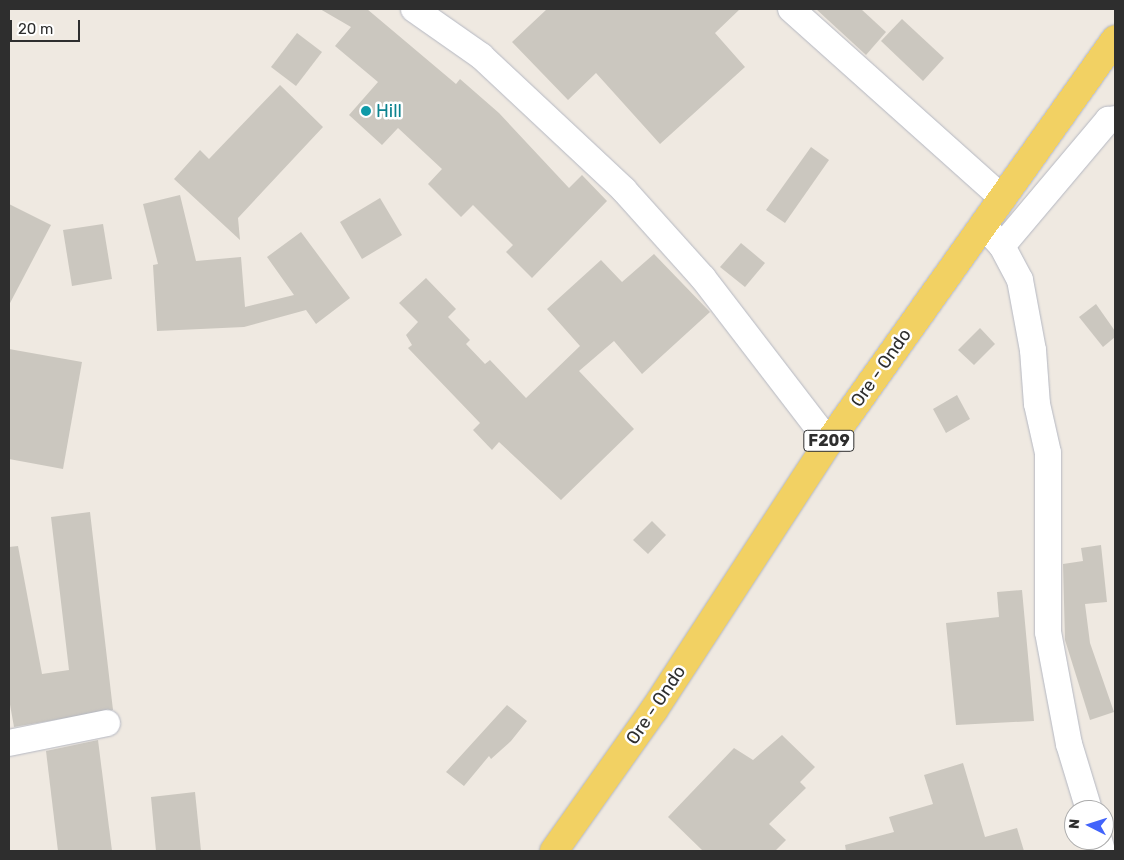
<!DOCTYPE html>
<html>
<head>
<meta charset="utf-8">
<style>
  body { margin:0 }
  #map { position:relative; width:1124px; height:860px; overflow:hidden; background:#efe9e1; font-family:Rubik,sans-serif }
  div>[style] { position:absolute }
  .building>* { inset:0; background:#cbc7bf }
  .roads { filter:drop-shadow(0 0 1px #b4b7c1) drop-shadow(0 0 1px #b4b7c1) }
  .street>* { height:26px; margin:-13px; padding:0 13px; transform-origin:13px; border-radius:13px; background:#fff }
  .primary>* { height:28px; margin:-14px; padding:0 14px; transform-origin:14px; border-radius:14px; background:#f2d163 }
  .dots>* { width:14px; height:14px; translate:-50% -50%; box-sizing:border-box; border:2px solid #fff; border-radius:50% }
  span { translate:-50% -50%; white-space:nowrap; text-align:center; line-height:1.15; -webkit-text-stroke:5px #fff; paint-order:stroke }
  .shield-label span { padding:1px 4px; background:#fff; border:1px solid; border-radius:4px; -webkit-text-stroke-width:0 }
  .shield-label { font-size:16px; color:#2e2e2e; font-weight:700 }
  .culture-label { font-size:18px; color:#0d838f }
  .left { translate:0 -50%; text-align:left }
  .street-label { font-size:18px; color:#2e2e2e }
  .frame { position:absolute; inset:0; border:10px solid #2e2e2e; pointer-events:none }
  .north { position:absolute; left:1064px; top:800px; width:50px; height:50px; box-sizing:border-box; background:#fff; border:1px solid #ababab; border-radius:50%; rotate:275deg; font-size:14px; font-weight:700; line-height:20px; text-align:center; color:#2e2e2e }
  .north::after { content:''; display:block; margin:auto; width:18px; height:22px; background:#4264fb; clip-path:polygon(50% 0,100% 100%,50% 72%,0 100%) }
  .scale { position:absolute; left:10px; top:20px; width:70px; height:22px; box-sizing:border-box; border:2px solid #2e2e2e; border-top:0; padding-left:6px; font-size:15px; line-height:18px; white-space:nowrap; color:#2e2e2e; -webkit-text-stroke:4px #fff; paint-order:stroke }
</style>
</head>
<body>
<div id="map">
  <div class="building">
    <div style="clip-path:polygon(320px 9px,367px 9px,456px 84px,460px 79px,499px 113px,569px 188px,582px 175px,607px 201px,532px 278px,506px 252px,513px 245px,473px 205px,461px 217px,428px 184px,442px 169px,398px 128px,382px 145px,349px 115px,378px 82px,335px 46px,351px 27px)"></div>
    <div style="clip-path:polygon(547px 9px,740px 9px,715px 33px,745px 67px,660px 144px,596px 73px,568px 100px,512px 42px)"></div>
    <div style="clip-path:polygon(816px 9px,861px 9px,886px 32px,866px 55px)"></div>
    <div style="clip-path:polygon(902px 19px,944px 58px,923px 81px,881px 41px)"></div>
    <div style="clip-path:polygon(297px 33px,322px 52px,296px 86px,271px 67px)"></div>
    <div style="clip-path:polygon(280px 85px,323px 127px,238px 218px,240px 240px,174px 179px,200px 150px,209px 159px)"></div>
    <div style="clip-path:polygon(811px 147px,829px 160px,785px 223px,766px 210px)"></div>
    <div style="clip-path:polygon(180px 195px,196px 261px,241px 257px,245px 307px,294px 295px,267px 257px,301px 232px,350px 298px,316px 324px,306px 310px,244px 327px,157px 331px,153px 265px,158px 264px,143px 204px)"></div>
    <div style="clip-path:polygon(380px 198px,402px 235px,362px 259px,340px 222px)"></div>
    <div style="clip-path:polygon(9px 204px,51px 225px,9px 305px)"></div>
    <div style="clip-path:polygon(103px 224px,112px 279px,72px 286px,63px 230px)"></div>
    <div style="clip-path:polygon(741px 243px,765px 263px,745px 287px,720px 267px)"></div>
    <div style="clip-path:polygon(654px 254px,710px 312px,642px 374px,614px 341px,579px 371px,634px 429px,561px 500px,499px 442px,492px 450px,473px 430px,480px 423px,408px 348px,412px 345px,406px 335px,418px 322px,399px 303px,426px 278px,456px 309px,448px 317px,470px 340px,466px 344px,485px 364px,490px 360px,526px 398px,580px 346px,547px 309px,601px 260px,622px 282px)"></div>
    <div style="clip-path:polygon(1096px 304px,1115px 331px,1115px 337px,1103px 347px,1079px 317px)"></div>
    <div style="clip-path:polygon(980px 328px,995px 344px,974px 365px,958px 350px)"></div>
    <div style="clip-path:polygon(9px 349px,82px 362px,63px 469px,9px 459px)"></div>
    <div style="clip-path:polygon(957px 395px,970px 419px,946px 433px,933px 409px)"></div>
    <div style="clip-path:polygon(90px 512px,113px 710px,14px 727px,9px 699px,9px 547px,18px 546px,42px 674px,69px 670px,51px 517px)"></div>
    <div style="clip-path:polygon(652px 521px,666px 535px,648px 554px,633px 540px)"></div>
    <div style="clip-path:polygon(1101px 545px,1107px 602px,1085px 604px,1090px 643px,1114px 712px,1090px 720px,1065px 640px,1063px 564px,1083px 561px,1081px 548px)"></div>
    <div style="clip-path:polygon(1022px 590px,1034px 721px,956px 725px,946px 623px,999px 617px,997px 592px)"></div>
    <div style="clip-path:polygon(507px 705px,527px 721px,511px 741px,491px 759px,489px 756px,464px 786px,446px 772px)"></div>
    <div style="clip-path:polygon(782px 735px,815px 767px,800px 782px,806px 788px,769px 824px,786px 840px,775px 851px,703px 851px,668px 817px,734px 748px,753px 760px)"></div>
    <div style="clip-path:polygon(98px 740px,112px 851px,58px 851px,46px 751px)"></div>
    <div style="clip-path:polygon(963px 763px,985px 837px,1017px 828px,1024px 851px,846px 851px,845px 845px,894px 832px,889px 817px,933px 804px,924px 775px)"></div>
    <div style="clip-path:polygon(195px 792px,201px 851px,156px 851px,151px 797px)"></div>
  </div>
  <div class="roads">
    <div class="street">
      <div style="left:414px;top:9px;width:82px;rotate:35deg"></div>
      <div style="left:481px;top:56px;width:196px;rotate:43.1deg"></div>
      <div style="left:624px;top:190px;width:118px;rotate:48.1deg"></div>
      <div style="left:703px;top:278px;width:207px;rotate:52.5deg"></div>
      <div style="left:791px;top:9px;width:282px;rotate:41.8deg"></div>
      <div style="left:983px;top:225px;width:28px;rotate:48deg"></div>
      <div style="left:1002px;top:246px;width:38px;rotate:62deg"></div>
      <div style="left:1020px;top:280px;width:71px;rotate:79.5deg"></div>
      <div style="left:1033px;top:350px;width:54px;rotate:85.8deg"></div>
      <div style="left:1037px;top:404px;width:50px;rotate:77.3deg"></div>
      <div style="left:1048px;top:453px;width:179px;rotate:90deg"></div>
      <div style="left:1048px;top:632px;width:114px;rotate:79.4deg"></div>
      <div style="left:1069px;top:744px;width:69px;rotate:73.1deg"></div>
      <div style="left:1002px;top:246px;width:165px;rotate:-49.9deg"></div>
      <div style="left:1108px;top:120px;width:7px;rotate:-8deg"></div>
      <div style="left:9px;top:743px;width:100px;rotate:-11.5deg"></div>
      <div style="left:1099px;top:840px;width:11px;rotate:75deg"></div>
    </div>
    <div class="primary">
      <div style="left:554px;top:851px;width:173px;rotate:-54.7deg"></div>
      <div style="left:654px;top:710px;width:320px;rotate:-56.9deg"></div>
      <div style="left:829px;top:442px;width:494px;rotate:-54.6deg"></div>
    </div>
  </div>
  <div class="dots">
    <div style="left:366px;top:111px;background:#0f9aa8"></div>
  </div>
  <div class="shield-label">
    <span style="left:829px;top:441px">F209</span>
  </div>
  <div class="culture-label">
    <span class="left" style="left:376px;top:111px">Hill</span>
  </div>
  <div class="street-label">
    <span style="left:881px;top:368px;rotate:-55deg">Ore - Ondo</span>
    <span style="left:656px;top:705px;rotate:-56deg">Ore - Ondo</span>
  </div>
  <div class="frame"></div>
  <div class="north">N</div>
  <div class="scale">20 m</div>
</div>
</body>
</html>
